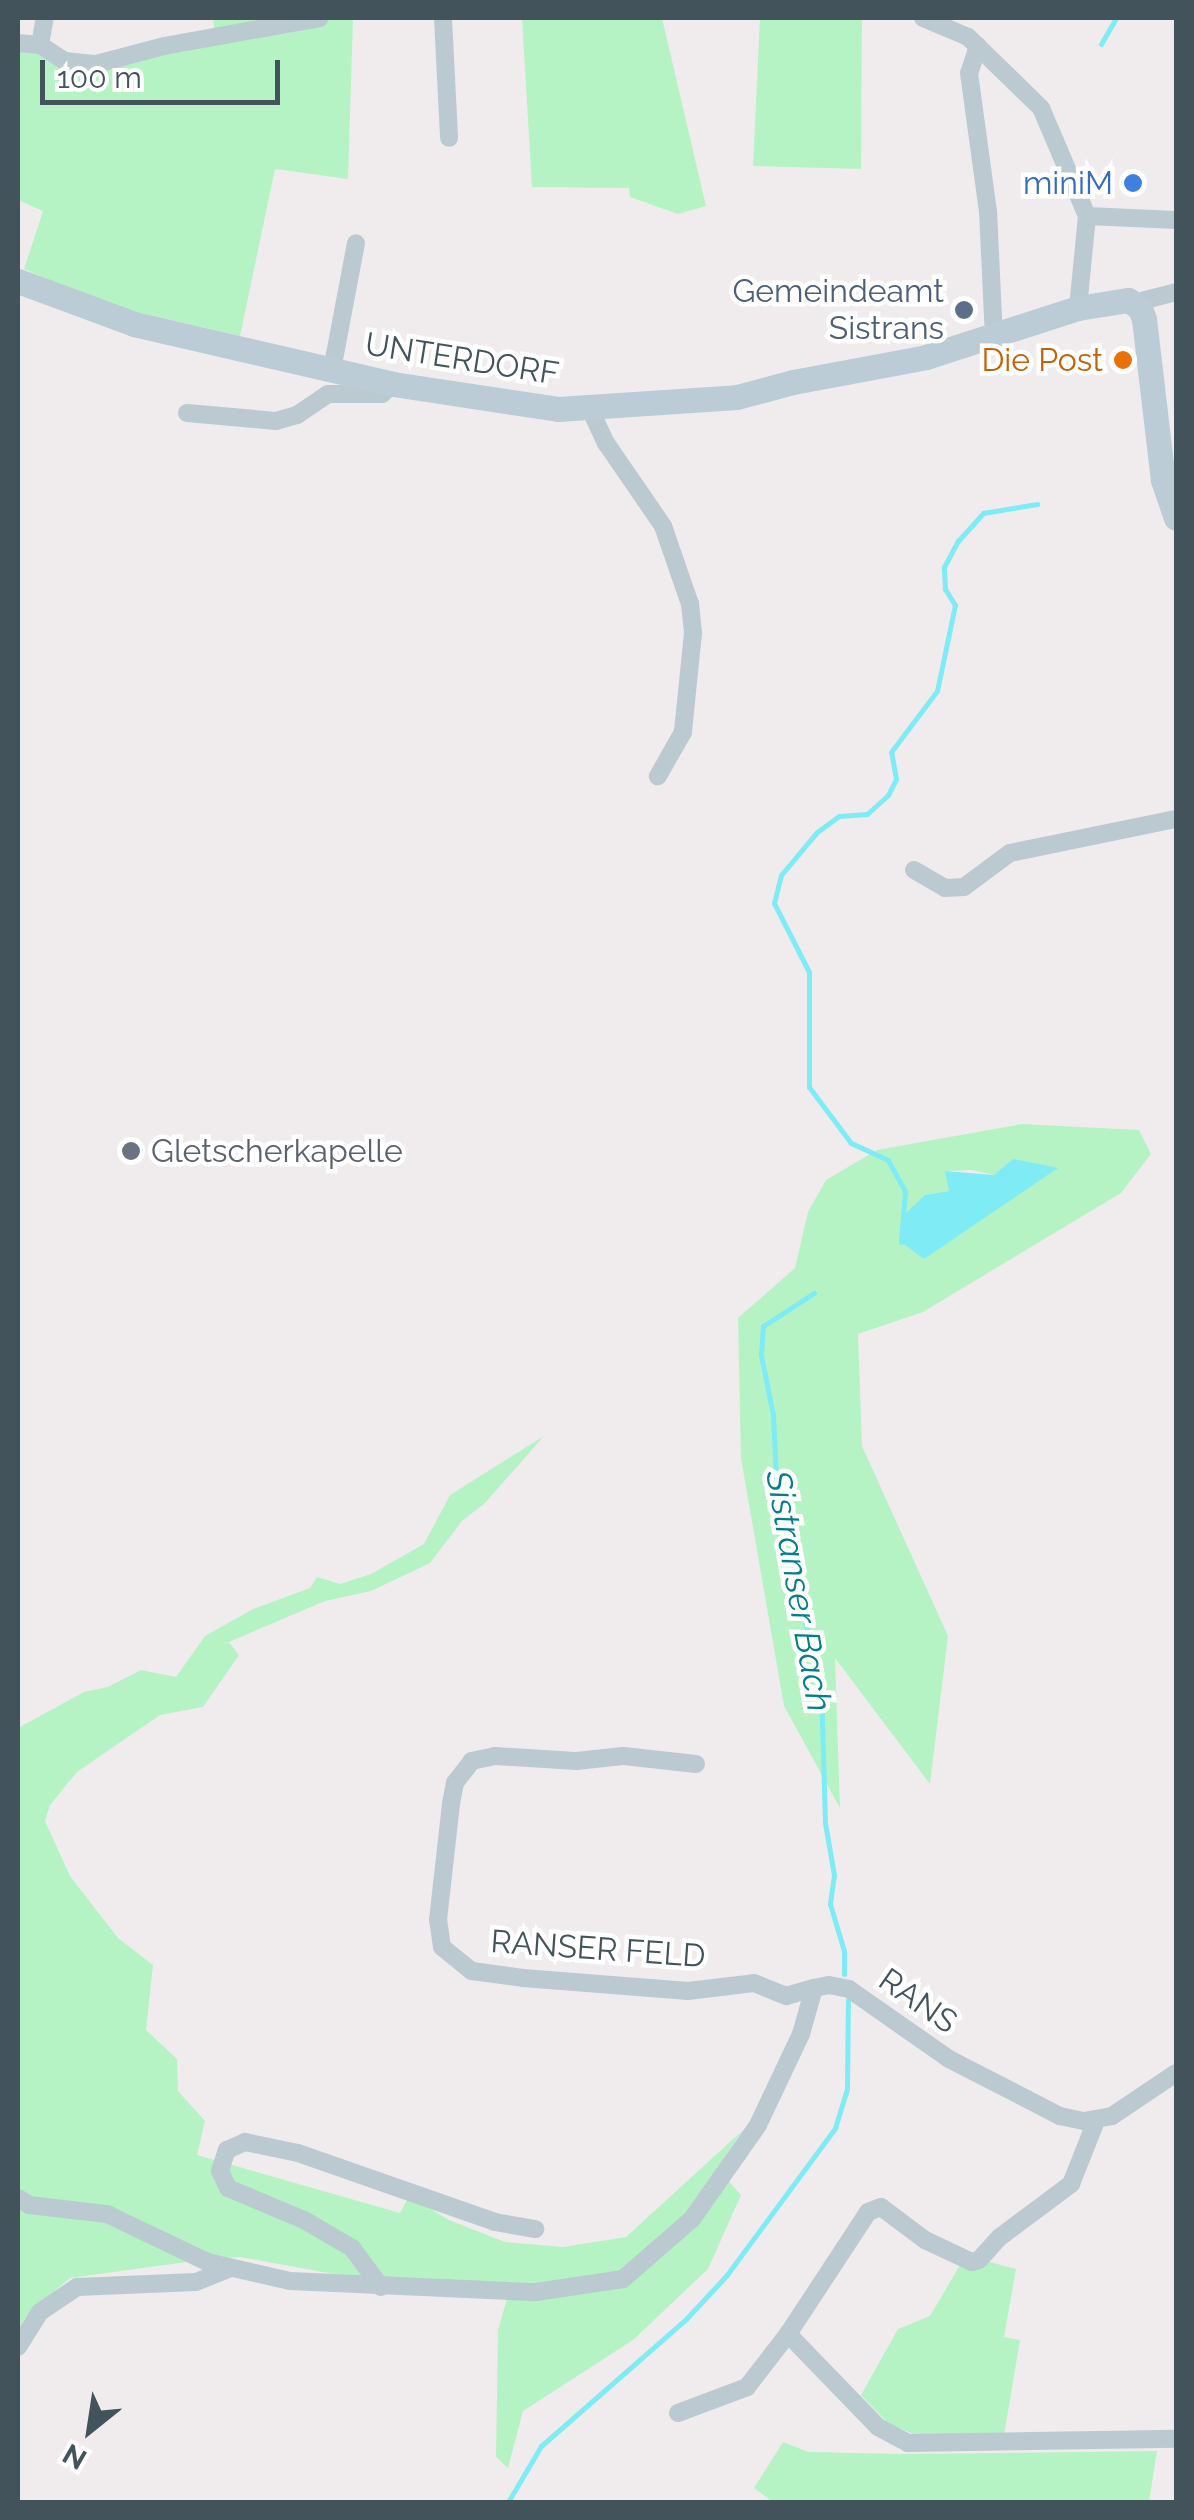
<!DOCTYPE html>
<html>
<head>
<meta charset="utf-8">
<style>
  body { margin:0 }
  #map { position:relative; width:1194px; height:2520px; overflow:hidden; background:#f0eced; font-family:Raleway,sans-serif }
  div>[style] { position:absolute }
  .green>* { inset:0; background:#b5f3c5 }
  .water>* { inset:0; background:#7eebf5 }
  .stream>* { height:5px; margin:-2.5px; padding:0 2.5px; transform-origin:2.5px; border-radius:2.5px; background:#7eebf5 }
  .minor>* { height:18px; margin:-9px; padding:0 9px; transform-origin:9px; border-radius:9px; background:#bbcad1 }
  .secondary>* { height:25px; margin:-12.5px; padding:0 12.5px; transform-origin:12.5px; border-radius:12.5px; background:#bbccd6 }
  .dots>* { width:28px; height:28px; translate:-50% -50%; box-sizing:border-box; border:5px solid #fff; border-radius:50% }
  span { translate:-50% -50%; white-space:nowrap; text-align:center; line-height:1.15; -webkit-text-stroke:9px #fff; paint-order:stroke }
  .shop-label { font-size:32px; color:#366cbe }
  .right { translate:-100% -50%; text-align:right }
  .service-label { font-size:32px; color:#4e5e75 }
  .street-label { font-size:32px; color:#43535c }
  .food-label { font-size:32px; color:#c56008 }
  .worship-label { font-size:32px; color:#5b616d }
  .left { translate:0 -50%; text-align:left }
  .water-label { font-size:35px; color:#047e8a; font-style:italic }
  .frame { position:absolute; inset:0; border:20px solid #43535c; pointer-events:none }
  .north { position:absolute; left:40px; top:2380px; width:100px; height:100px; -webkit-text-stroke:8px #fff; paint-order:stroke; rotate:210deg; font-size:28px; font-weight:700; line-height:40px; text-align:center; color:#43535c }
  .north::after { content:''; display:block; margin:auto; width:35px; height:45px; background:#43535c; clip-path:polygon(50% 0,100% 100%,50% 72%,0 100%) }
  .scale { position:absolute; left:40px; top:60px; width:240px; height:45px; box-sizing:border-box; border:5px solid #43535c; border-top:0; padding-left:12px; font-size:30px; line-height:35px; white-space:nowrap; color:#43535c; -webkit-text-stroke:8px #fff; paint-order:stroke }
</style>
</head>
<body>
<div id="map">
  <div class="green">
    <div style="clip-path:polygon(213px 18px,353px 18px,348px 179px,275px 169px,240px 336px,107px 305px,24px 269px,43px 211px,18px 200px,18px 49px,30px 50px,58px 66px,216px 42px)"></div>
    <div style="clip-path:polygon(522px 18px,662px 18px,706px 206px,678px 214px,630px 197px,629px 188px,532px 187px)"></div>
    <div style="clip-path:polygon(760px 18px,862px 18px,861px 169px,753px 166px)"></div>
    <div style="clip-path:polygon(evenodd,1022px 1124px,1139px 1130px,1151px 1154px,1121px 1193px,923px 1312px,858px 1334px,862px 1446px,948px 1636px,930px 1784px,835px 1658px,840px 1808px,784px 1706px,741px 1458px,738px 1318px,795px 1268px,808px 1212px,826px 1180px,877px 1150px,1022px 1124px,972px 1170px,994px 1175px,962px 1229px,924px 1258px,925px 1195px,949px 1191px,946px 1171px,972px 1170px)"></div>
    <div style="clip-path:polygon(544px 1436px,485px 1503px,462px 1521px,430px 1563px,371px 1591px,325px 1601px,229px 1642px,239px 1655px,203px 1707px,160px 1715px,77px 1772px,50px 1805px,45px 1821px,70px 1876px,118px 1938px,153px 1965px,146px 2030px,177px 2059px,178px 2091px,205px 2121px,197px 2155px,400px 2213px,409px 2196px,449px 2220px,505px 2242px,563px 2247px,626px 2237px,742px 2131px,717px 2168px,741px 2195px,708px 2269px,633px 2340px,523px 2411px,508px 2468px,496px 2457px,498px 2330px,510px 2288px,394px 2285px,240px 2257px,209px 2259px,70px 2278px,29px 2313px,18px 2329px,18px 1728px,84px 1692px,108px 1687px,141px 1670px,176px 1677px,205px 1636px,253px 1609px,310px 1588px,317px 1577px,340px 1584px,371px 1574px,424px 1544px,450px 1495px)"></div>
    <div style="clip-path:polygon(990px 2262px,1016px 2269px,1004px 2337px,1020px 2340px,1004px 2435px,916px 2435px,889px 2424px,861px 2395px,898px 2329px,930px 2316px,960px 2265px)"></div>
    <div style="clip-path:polygon(783px 2442px,808px 2452px,902px 2454px,1157px 2451px,1149px 2502px,773px 2502px,754px 2488px)"></div>
  </div>
  <div class="water">
    <div style="clip-path:polygon(1013px 1159px,1058px 1168px,924px 1259px,901px 1242px,903px 1216px,925px 1195px,949px 1191px,945px 1171px,994px 1175px)"></div>
  </div>
  <div class="stream">
    <div style="left:1101px;top:44px;width:30px;rotate:-60deg"></div>
    <div style="left:901px;top:1242px;width:51px;rotate:-85.5deg"></div>
    <div style="left:905px;top:1191px;width:35px;rotate:-119deg"></div>
    <div style="left:888px;top:1160px;width:41px;rotate:-155.3deg"></div>
    <div style="left:851px;top:1143px;width:70px;rotate:-126.9deg"></div>
    <div style="left:809px;top:1087px;width:115px;rotate:-90deg"></div>
    <div style="left:809px;top:972px;width:77px;rotate:-116.9deg"></div>
    <div style="left:774px;top:903px;width:29px;rotate:-76deg"></div>
    <div style="left:781px;top:875px;width:56px;rotate:-50.1deg"></div>
    <div style="left:817px;top:832px;width:27px;rotate:-36deg"></div>
    <div style="left:839px;top:816px;width:28px;rotate:-4deg"></div>
    <div style="left:867px;top:814px;width:28px;rotate:-42deg"></div>
    <div style="left:888px;top:795px;width:18px;rotate:-63deg"></div>
    <div style="left:896px;top:779px;width:27px;rotate:-100deg"></div>
    <div style="left:891px;top:752px;width:76px;rotate:-53deg"></div>
    <div style="left:937px;top:691px;width:88px;rotate:-78.2deg"></div>
    <div style="left:955px;top:605px;width:19px;rotate:-122deg"></div>
    <div style="left:945px;top:589px;width:22px;rotate:-93deg"></div>
    <div style="left:944px;top:567px;width:30px;rotate:-62deg"></div>
    <div style="left:958px;top:541px;width:38px;rotate:-48deg"></div>
    <div style="left:983px;top:513px;width:55px;rotate:-9.5deg"></div>
    <div style="left:814px;top:1293px;width:61px;rotate:147.1deg"></div>
    <div style="left:763px;top:1326px;width:29px;rotate:94deg"></div>
    <div style="left:761px;top:1355px;width:61px;rotate:78.7deg"></div>
    <div style="left:773px;top:1415px;width:85px;rotate:87.3deg"></div>
    <div style="left:777px;top:1500px;width:61px;rotate:69.8deg"></div>
    <div style="left:798px;top:1557px;width:56px;rotate:84.9deg"></div>
    <div style="left:803px;top:1613px;width:77px;rotate:76.5deg"></div>
    <div style="left:821px;top:1688px;width:135px;rotate:88.3deg"></div>
    <div style="left:825px;top:1823px;width:53px;rotate:80.2deg"></div>
    <div style="left:834px;top:1875px;width:29px;rotate:98deg"></div>
    <div style="left:830px;top:1904px;width:49px;rotate:73.4deg"></div>
    <div style="left:844px;top:1951px;width:23px;rotate:90deg"></div>
    <div style="left:508px;top:2502px;width:65px;rotate:-59.5deg"></div>
    <div style="left:541px;top:2446px;width:193px;rotate:-41.2deg"></div>
    <div style="left:686px;top:2319px;width:59px;rotate:-47.1deg"></div>
    <div style="left:726px;top:2276px;width:184px;rotate:-53.6deg"></div>
    <div style="left:835px;top:2128px;width:41px;rotate:-72.9deg"></div>
    <div style="left:847px;top:2089px;width:89px;rotate:-89.4deg"></div>
  </div>
  <div class="minor">
    <div style="left:443px;top:18px;width:120px;rotate:87.1deg"></div>
    <div style="left:923px;top:18px;width:49px;rotate:22.9deg"></div>
    <div style="left:968px;top:37px;width:102px;rotate:44.2deg"></div>
    <div style="left:1041px;top:108px;width:117px;rotate:66.9deg"></div>
    <div style="left:1087px;top:216px;width:89px;rotate:2.6deg"></div>
    <div style="left:18px;top:43px;width:22px;rotate:5deg"></div>
    <div style="left:40px;top:45px;width:30px;rotate:33deg"></div>
    <div style="left:65px;top:61px;width:31px;rotate:6deg"></div>
    <div style="left:96px;top:64px;width:70px;rotate:-14.8deg"></div>
    <div style="left:164px;top:46px;width:158px;rotate:-10.2deg"></div>
    <div style="left:40px;top:45px;width:27px;rotate:-80deg"></div>
    <div style="left:978px;top:46px;width:28px;rotate:108deg"></div>
    <div style="left:969px;top:73px;width:139px;rotate:82.2deg"></div>
    <div style="left:988px;top:211px;width:126px;rotate:87.3deg"></div>
    <div style="left:1134px;top:303px;width:43px;rotate:-14.7deg"></div>
    <div style="left:1078px;top:308px;width:92px;rotate:-84.4deg"></div>
    <div style="left:332px;top:370px;width:129px;rotate:-79.3deg"></div>
    <div style="left:590px;top:409px;width:38px;rotate:65deg"></div>
    <div style="left:606px;top:443px;width:101px;rotate:55.5deg"></div>
    <div style="left:663px;top:526px;width:83px;rotate:70.9deg"></div>
    <div style="left:690px;top:604px;width:29px;rotate:84deg"></div>
    <div style="left:693px;top:633px;width:100px;rotate:95.8deg"></div>
    <div style="left:683px;top:732px;width:51px;rotate:119.6deg"></div>
    <div style="left:187px;top:413px;width:89px;rotate:5.1deg"></div>
    <div style="left:276px;top:421px;width:22px;rotate:-16deg"></div>
    <div style="left:297px;top:415px;width:37px;rotate:-34deg"></div>
    <div style="left:328px;top:394px;width:54px"></div>
    <div style="left:382px;top:394px;width:15px;rotate:-42deg"></div>
    <div style="left:914px;top:870px;width:36px;rotate:30deg"></div>
    <div style="left:945px;top:888px;width:19px;rotate:-3deg"></div>
    <div style="left:964px;top:887px;width:57px;rotate:-36.5deg"></div>
    <div style="left:1010px;top:853px;width:169px;rotate:-11.6deg"></div>
    <div style="left:696px;top:1764px;width:73px;rotate:-173.7deg"></div>
    <div style="left:623px;top:1756px;width:47px;rotate:173.9deg"></div>
    <div style="left:576px;top:1761px;width:81px;rotate:-176.5deg"></div>
    <div style="left:495px;top:1756px;width:24px;rotate:168deg"></div>
    <div style="left:472px;top:1761px;width:28px;rotate:128deg"></div>
    <div style="left:455px;top:1783px;width:21px;rotate:101deg"></div>
    <div style="left:451px;top:1804px;width:116px;rotate:96.4deg"></div>
    <div style="left:438px;top:1919px;width:28px;rotate:82deg"></div>
    <div style="left:442px;top:1947px;width:38px;rotate:39deg"></div>
    <div style="left:472px;top:1971px;width:51px;rotate:7.8deg"></div>
    <div style="left:523px;top:1978px;width:166px;rotate:4.5deg"></div>
    <div style="left:688px;top:1991px;width:66px;rotate:-6.9deg"></div>
    <div style="left:754px;top:1983px;width:35px;rotate:22deg"></div>
    <div style="left:786px;top:1996px;width:29px;rotate:-16deg"></div>
    <div style="left:18px;top:2198px;width:13px;rotate:32deg"></div>
    <div style="left:29px;top:2205px;width:79px;rotate:6.6deg"></div>
    <div style="left:107px;top:2214px;width:111px;rotate:25.6deg"></div>
    <div style="left:207px;top:2262px;width:85px;rotate:12.9deg"></div>
    <div style="left:290px;top:2281px;width:246px;rotate:2.6deg"></div>
    <div style="left:536px;top:2292px;width:88px;rotate:-8.5deg"></div>
    <div style="left:623px;top:2279px;width:91px;rotate:-41deg"></div>
    <div style="left:692px;top:2219px;width:115px;rotate:-54.9deg"></div>
    <div style="left:758px;top:2125px;width:101px;rotate:-64.7deg"></div>
    <div style="left:801px;top:2034px;width:48px;rotate:-74.2deg"></div>
    <div style="left:814px;top:1988px;width:15px;rotate:-11deg"></div>
    <div style="left:829px;top:1985px;width:20px;rotate:11deg"></div>
    <div style="left:849px;top:1989px;width:122px;rotate:35deg"></div>
    <div style="left:949px;top:2059px;width:125px;rotate:27.2deg"></div>
    <div style="left:1060px;top:2116px;width:25px;rotate:12deg"></div>
    <div style="left:1084px;top:2121px;width:28px;rotate:-10deg"></div>
    <div style="left:1112px;top:2116px;width:77px;rotate:-33.9deg"></div>
    <div style="left:381px;top:2287px;width:49px;rotate:-126.6deg"></div>
    <div style="left:352px;top:2248px;width:56px;rotate:-149.7deg"></div>
    <div style="left:304px;top:2220px;width:82px;rotate:-157.2deg"></div>
    <div style="left:228px;top:2188px;width:19px;rotate:-115deg"></div>
    <div style="left:220px;top:2171px;width:22px;rotate:-72deg"></div>
    <div style="left:227px;top:2150px;width:20px;rotate:-24deg"></div>
    <div style="left:245px;top:2142px;width:54px;rotate:11.7deg"></div>
    <div style="left:298px;top:2153px;width:209px;rotate:19.3deg"></div>
    <div style="left:495px;top:2222px;width:41px;rotate:9.9deg"></div>
    <div style="left:788px;top:2334px;width:129px;rotate:45.9deg"></div>
    <div style="left:878px;top:2427px;width:34px;rotate:28deg"></div>
    <div style="left:908px;top:2443px;width:268px;rotate:-0.9deg"></div>
    <div style="left:18px;top:2347px;width:41px;rotate:-57.8deg"></div>
    <div style="left:40px;top:2312px;width:45px;rotate:-34deg"></div>
    <div style="left:77px;top:2287px;width:119px;rotate:-2.4deg"></div>
    <div style="left:196px;top:2282px;width:37px;rotate:-22deg"></div>
    <div style="left:678px;top:2413px;width:74px;rotate:-20.6deg"></div>
    <div style="left:747px;top:2387px;width:67px;rotate:-52.3deg"></div>
    <div style="left:788px;top:2334px;width:146px;rotate:-56.7deg"></div>
    <div style="left:868px;top:2212px;width:14px;rotate:-21deg"></div>
    <div style="left:881px;top:2207px;width:55px;rotate:36.9deg"></div>
    <div style="left:925px;top:2240px;width:52px;rotate:25.1deg"></div>
    <div style="left:972px;top:2262px;width:7px;rotate:-16deg"></div>
    <div style="left:979px;top:2260px;width:31px;rotate:-48deg"></div>
    <div style="left:1000px;top:2237px;width:89px;rotate:-36.7deg"></div>
    <div style="left:1071px;top:2184px;width:68px;rotate:-68.4deg"></div>
  </div>
  <div class="secondary">
    <div style="left:18px;top:281px;width:124px;rotate:20.3deg"></div>
    <div style="left:134px;top:324px;width:266px;rotate:13deg"></div>
    <div style="left:393px;top:384px;width:167px;rotate:8.6deg"></div>
    <div style="left:558px;top:409px;width:179px;rotate:-3.8deg"></div>
    <div style="left:737px;top:397px;width:58px;rotate:-15deg"></div>
    <div style="left:793px;top:382px;width:135px;rotate:-10.6deg"></div>
    <div style="left:926px;top:357px;width:160px;rotate:-17.9deg"></div>
    <div style="left:1078px;top:308px;width:51px;rotate:-9.1deg"></div>
    <div style="left:1128px;top:300px;width:14px;rotate:34deg"></div>
    <div style="left:1140px;top:308px;width:12px;rotate:70deg"></div>
    <div style="left:1144px;top:319px;width:162px;rotate:83.3deg"></div>
    <div style="left:1163px;top:480px;width:40px;rotate:71.1deg"></div>
  </div>
  <div class="dots">
    <div style="left:1133px;top:183px;background:#3f7fe0"></div>
    <div style="left:964px;top:310px;background:#5c6f8a"></div>
    <div style="left:1123px;top:360px;background:#e8710a"></div>
    <div style="left:131px;top:1151px;background:#6b7280"></div>
  </div>
  <div class="shop-label">
    <span class="right" style="left:1113px;top:183px">miniM</span>
  </div>
  <div class="service-label">
    <span class="right" style="left:944px;top:310px">Gemeindeamt<br>Sistrans</span>
  </div>
  <div class="street-label">
    <span style="left:462px;top:359px;rotate:9deg">UNTERDORF</span>
    <span style="left:598px;top:1949px;rotate:4deg">RANSER FELD</span>
    <span style="left:918px;top:2001px;rotate:35deg">RANS</span>
  </div>
  <div class="food-label">
    <span class="right" style="left:1103px;top:360px">Die Post</span>
  </div>
  <div class="worship-label">
    <span class="left" style="left:151px;top:1151px">Gletscherkapelle</span>
  </div>
  <div class="water-label">
    <span style="left:799px;top:1591px;rotate:80deg">Sistranser Bach</span>
  </div>
  <div class="frame"></div>
  <div class="north">N</div>
  <div class="scale">100 m</div>
</div>
</body>
</html>
